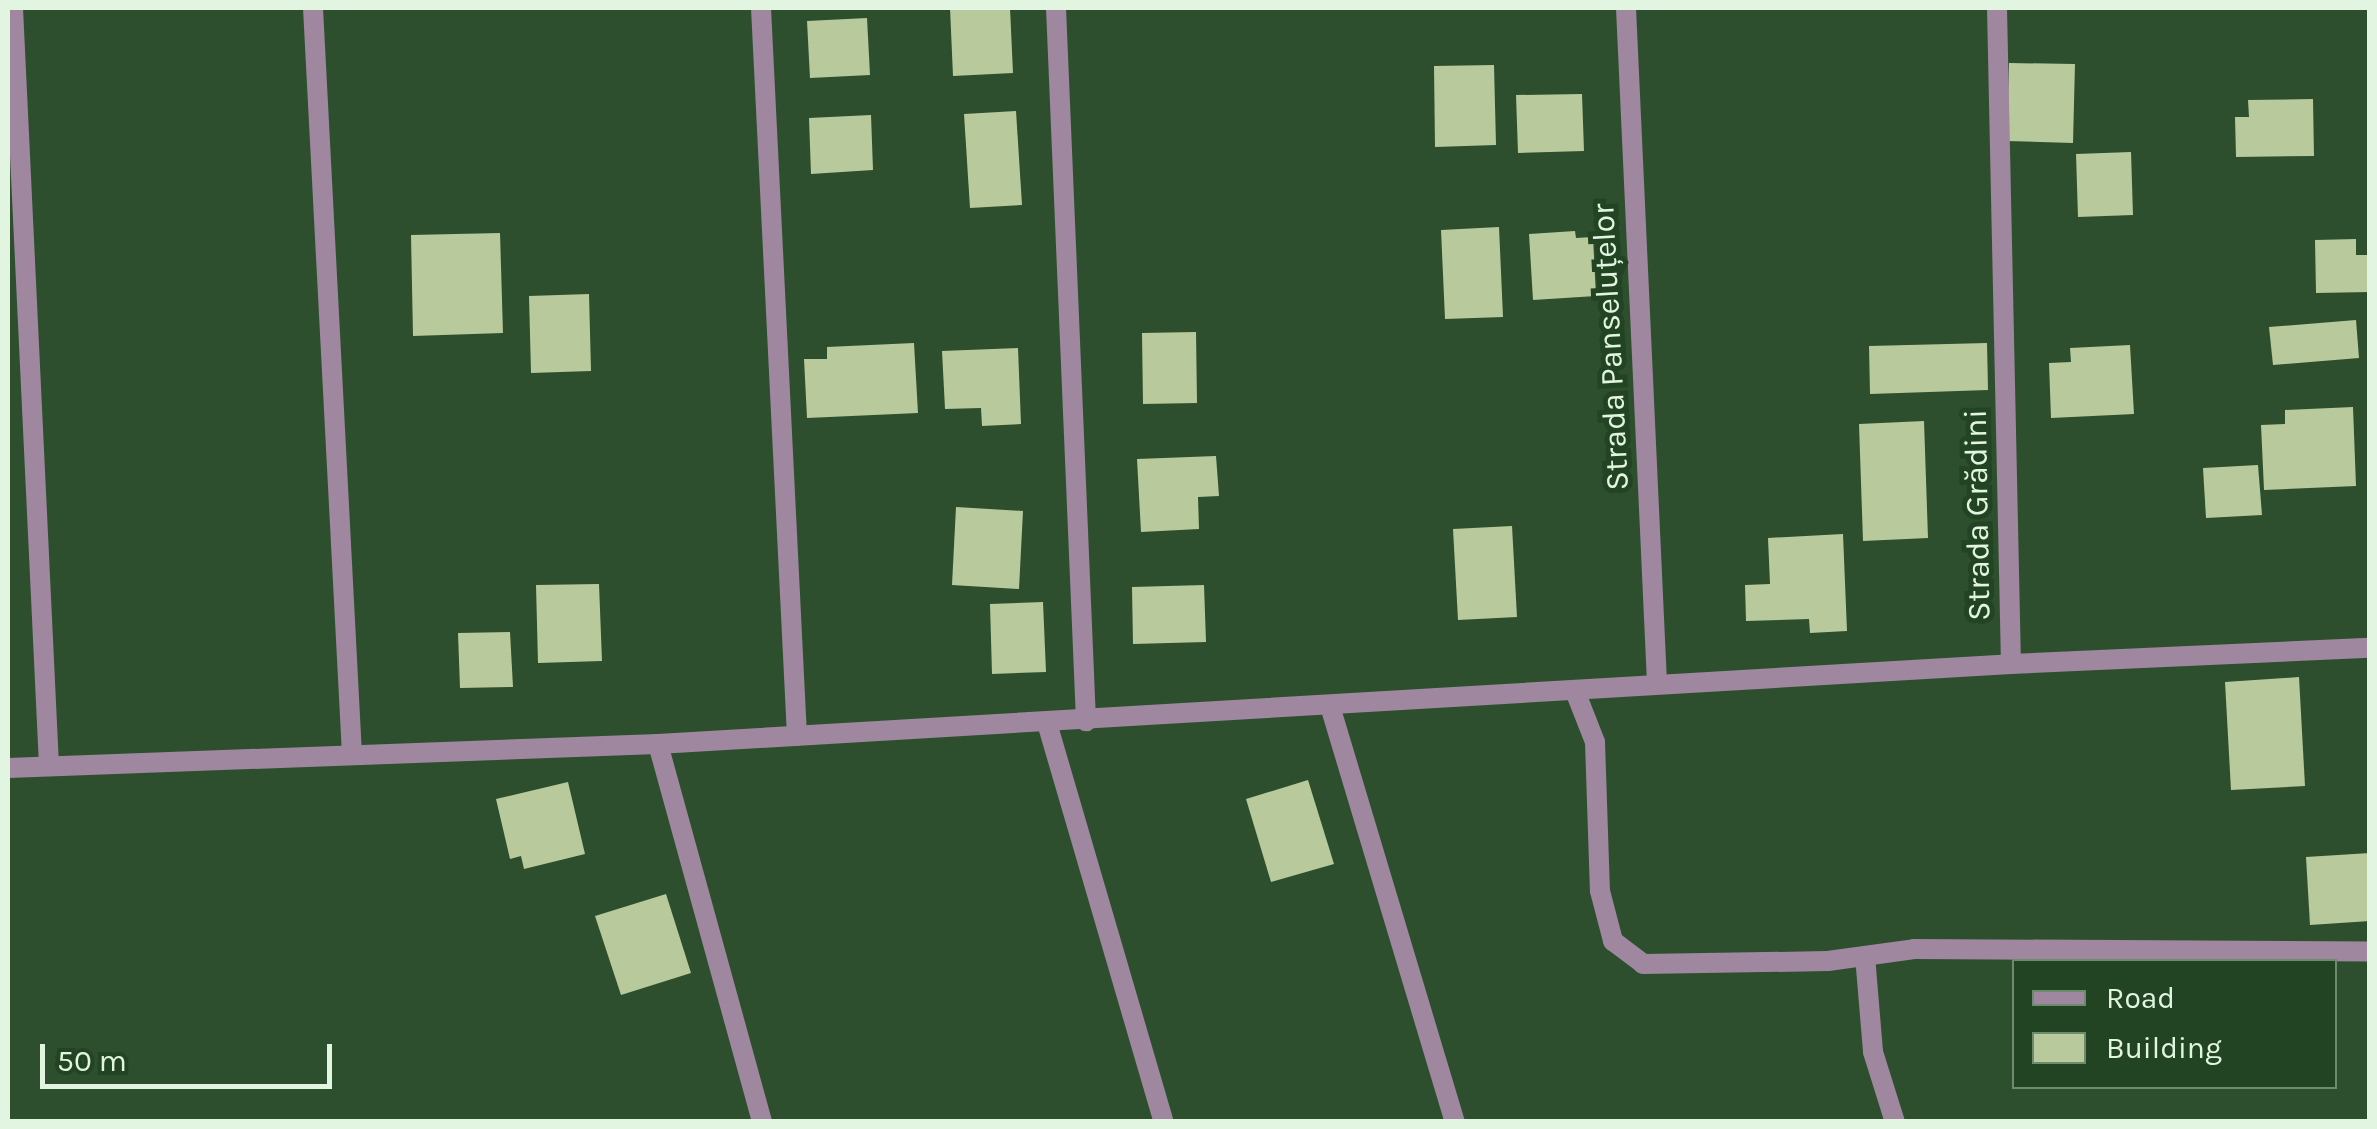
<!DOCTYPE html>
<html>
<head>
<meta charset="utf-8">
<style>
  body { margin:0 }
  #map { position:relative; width:2377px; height:1129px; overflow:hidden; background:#2d4f2e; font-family:Karla,sans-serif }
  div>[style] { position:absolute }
  .building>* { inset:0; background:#b8ca9b }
  .lane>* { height:20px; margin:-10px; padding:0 10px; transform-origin:10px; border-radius:10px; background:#9e879f }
  .street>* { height:20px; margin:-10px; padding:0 10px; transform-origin:10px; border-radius:10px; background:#9e879f }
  span { translate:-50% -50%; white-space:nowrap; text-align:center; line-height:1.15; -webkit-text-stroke:10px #224423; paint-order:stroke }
  .street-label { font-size:32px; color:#e2f5e1 }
  .frame { position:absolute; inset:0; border:10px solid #e2f5e1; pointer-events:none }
  .legend { position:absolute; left:2012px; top:959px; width:325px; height:130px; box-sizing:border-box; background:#224423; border:2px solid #6f8b6f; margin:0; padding:12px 18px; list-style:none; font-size:30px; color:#e2f5e1 }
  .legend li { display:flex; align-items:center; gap:20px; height:50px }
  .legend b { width:50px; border:2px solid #6f8b6f }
  .scale { position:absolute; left:40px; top:1044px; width:292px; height:45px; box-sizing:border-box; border:5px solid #e2f5e1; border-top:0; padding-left:12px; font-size:30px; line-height:35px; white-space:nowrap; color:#e2f5e1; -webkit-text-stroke:8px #224423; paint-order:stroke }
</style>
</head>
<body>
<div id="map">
  <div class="building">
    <div style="clip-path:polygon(950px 8px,1010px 8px,1013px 73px,953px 76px)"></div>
    <div style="clip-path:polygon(867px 18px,870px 75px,810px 78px,807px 21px)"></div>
    <div style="clip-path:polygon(2009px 63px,2075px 64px,2073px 143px,2007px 141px)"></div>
    <div style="clip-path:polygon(1494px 65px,1496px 145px,1435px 147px,1434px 66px)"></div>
    <div style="clip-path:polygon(1582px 94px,1584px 151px,1518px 153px,1516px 95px)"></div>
    <div style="clip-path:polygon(2313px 99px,2314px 156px,2236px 157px,2235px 117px,2249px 117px,2248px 100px)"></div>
    <div style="clip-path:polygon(1016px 111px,1022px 205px,970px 208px,964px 114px)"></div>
    <div style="clip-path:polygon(871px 115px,873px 170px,811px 174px,809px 118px)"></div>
    <div style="clip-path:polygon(2131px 152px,2133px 215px,2078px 217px,2076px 154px)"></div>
    <div style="clip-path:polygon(1499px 227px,1503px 317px,1445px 319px,1441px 230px)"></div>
    <div style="clip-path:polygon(1575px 231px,1576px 238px,1593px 237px,1596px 296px,1533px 300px,1529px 234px)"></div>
    <div style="clip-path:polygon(500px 233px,503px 333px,413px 336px,411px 235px)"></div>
    <div style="clip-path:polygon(2356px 239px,2356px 255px,2370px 255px,2370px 292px,2316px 293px,2315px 240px)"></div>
    <div style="clip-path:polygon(589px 294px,591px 371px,531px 373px,529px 296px)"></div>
    <div style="clip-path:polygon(2356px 320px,2359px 358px,2273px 365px,2269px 327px)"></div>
    <div style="clip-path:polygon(1196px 332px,1197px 403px,1143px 404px,1142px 333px)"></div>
    <div style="clip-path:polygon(914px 343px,918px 413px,807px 418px,804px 359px,827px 359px,827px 347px)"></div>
    <div style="clip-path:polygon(1987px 343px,1988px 390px,1870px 394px,1869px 346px)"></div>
    <div style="clip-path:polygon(2130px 345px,2134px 414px,2051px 418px,2049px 363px,2071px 362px,2070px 348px)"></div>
    <div style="clip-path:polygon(1018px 348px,1021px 424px,982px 426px,981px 408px,945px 409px,942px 351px)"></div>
    <div style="clip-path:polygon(2353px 407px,2356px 486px,2264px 490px,2261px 425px,2285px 424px,2285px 410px)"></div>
    <div style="clip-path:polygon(1924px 421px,1928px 538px,1863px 541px,1859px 424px)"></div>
    <div style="clip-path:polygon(1216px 456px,1219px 496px,1198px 497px,1199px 529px,1141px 532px,1137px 459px)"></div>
    <div style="clip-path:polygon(2258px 465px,2262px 515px,2206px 518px,2203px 468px)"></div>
    <div style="clip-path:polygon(956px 507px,1023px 511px,1019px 589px,952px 585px)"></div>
    <div style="clip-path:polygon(1512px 526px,1517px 617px,1458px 620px,1453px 529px)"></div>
    <div style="clip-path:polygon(1843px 534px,1847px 631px,1810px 633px,1809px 619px,1746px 621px,1745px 585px,1770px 584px,1768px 538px)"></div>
    <div style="clip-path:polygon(599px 584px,602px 661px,538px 663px,536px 585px)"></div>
    <div style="clip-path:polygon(1204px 585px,1206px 642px,1133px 644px,1132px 587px)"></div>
    <div style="clip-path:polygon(1043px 602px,1046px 672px,992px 674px,990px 604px)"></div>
    <div style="clip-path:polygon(510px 632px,513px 687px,460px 688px,458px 633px)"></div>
    <div style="clip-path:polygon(2299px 677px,2305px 786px,2231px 790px,2225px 682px)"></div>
    <div style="clip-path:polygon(1308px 780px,1334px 864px,1271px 882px,1246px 799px)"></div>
    <div style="clip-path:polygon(568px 782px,585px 854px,524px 869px,521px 856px,510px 859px,496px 799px)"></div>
    <div style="clip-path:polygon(2370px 853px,2370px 921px,2310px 925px,2306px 857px)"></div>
    <div style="clip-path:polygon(666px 894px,691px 973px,621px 995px,595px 916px)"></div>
  </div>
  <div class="lane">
    <div style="left:13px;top:8px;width:759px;rotate:87.28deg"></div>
    <div style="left:313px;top:8px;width:748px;rotate:87.01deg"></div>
  </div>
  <div class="street">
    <div style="left:761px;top:8px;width:729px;rotate:87.17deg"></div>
    <div style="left:1056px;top:8px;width:714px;rotate:87.59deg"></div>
    <div style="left:1626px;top:8px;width:677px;rotate:87.37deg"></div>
    <div style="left:1997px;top:8px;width:656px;rotate:88.78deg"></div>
    <div style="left:2011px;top:664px;width:359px;rotate:-2.6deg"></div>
    <div style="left:1575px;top:691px;width:55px;rotate:68.6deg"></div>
    <div style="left:1595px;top:742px;width:149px;rotate:88.1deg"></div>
    <div style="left:1600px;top:891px;width:52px;rotate:75.4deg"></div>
    <div style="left:1613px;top:941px;width:38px;rotate:37deg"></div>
    <div style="left:1643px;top:964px;width:185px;rotate:-0.9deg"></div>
    <div style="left:1828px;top:961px;width:87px;rotate:-7.9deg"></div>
    <div style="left:1914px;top:949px;width:456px;rotate:0.3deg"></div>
    <div style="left:1330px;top:706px;width:434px;rotate:73.3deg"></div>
    <div style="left:1047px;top:723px;width:416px;rotate:73.7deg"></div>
    <div style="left:658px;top:744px;width:392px;rotate:74.6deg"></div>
    <div style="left:8px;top:768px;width:650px;rotate:-2.11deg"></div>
    <div style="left:658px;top:744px;width:1355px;rotate:-3.38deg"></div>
    <div style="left:1865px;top:956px;width:96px;rotate:85.2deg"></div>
    <div style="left:1873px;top:1052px;width:73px;rotate:72.6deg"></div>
  </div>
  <div class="street-label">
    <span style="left:1611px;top:347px;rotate:-93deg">Strada Panseluțelor</span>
    <span style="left:1978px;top:515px;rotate:-91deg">Strada Grădini</span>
  </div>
  <div class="frame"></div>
  <ul class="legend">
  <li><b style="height:12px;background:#9e879f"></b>Road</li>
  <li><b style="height:28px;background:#b8ca9b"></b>Building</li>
  </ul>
  <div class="scale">50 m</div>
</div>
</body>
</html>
